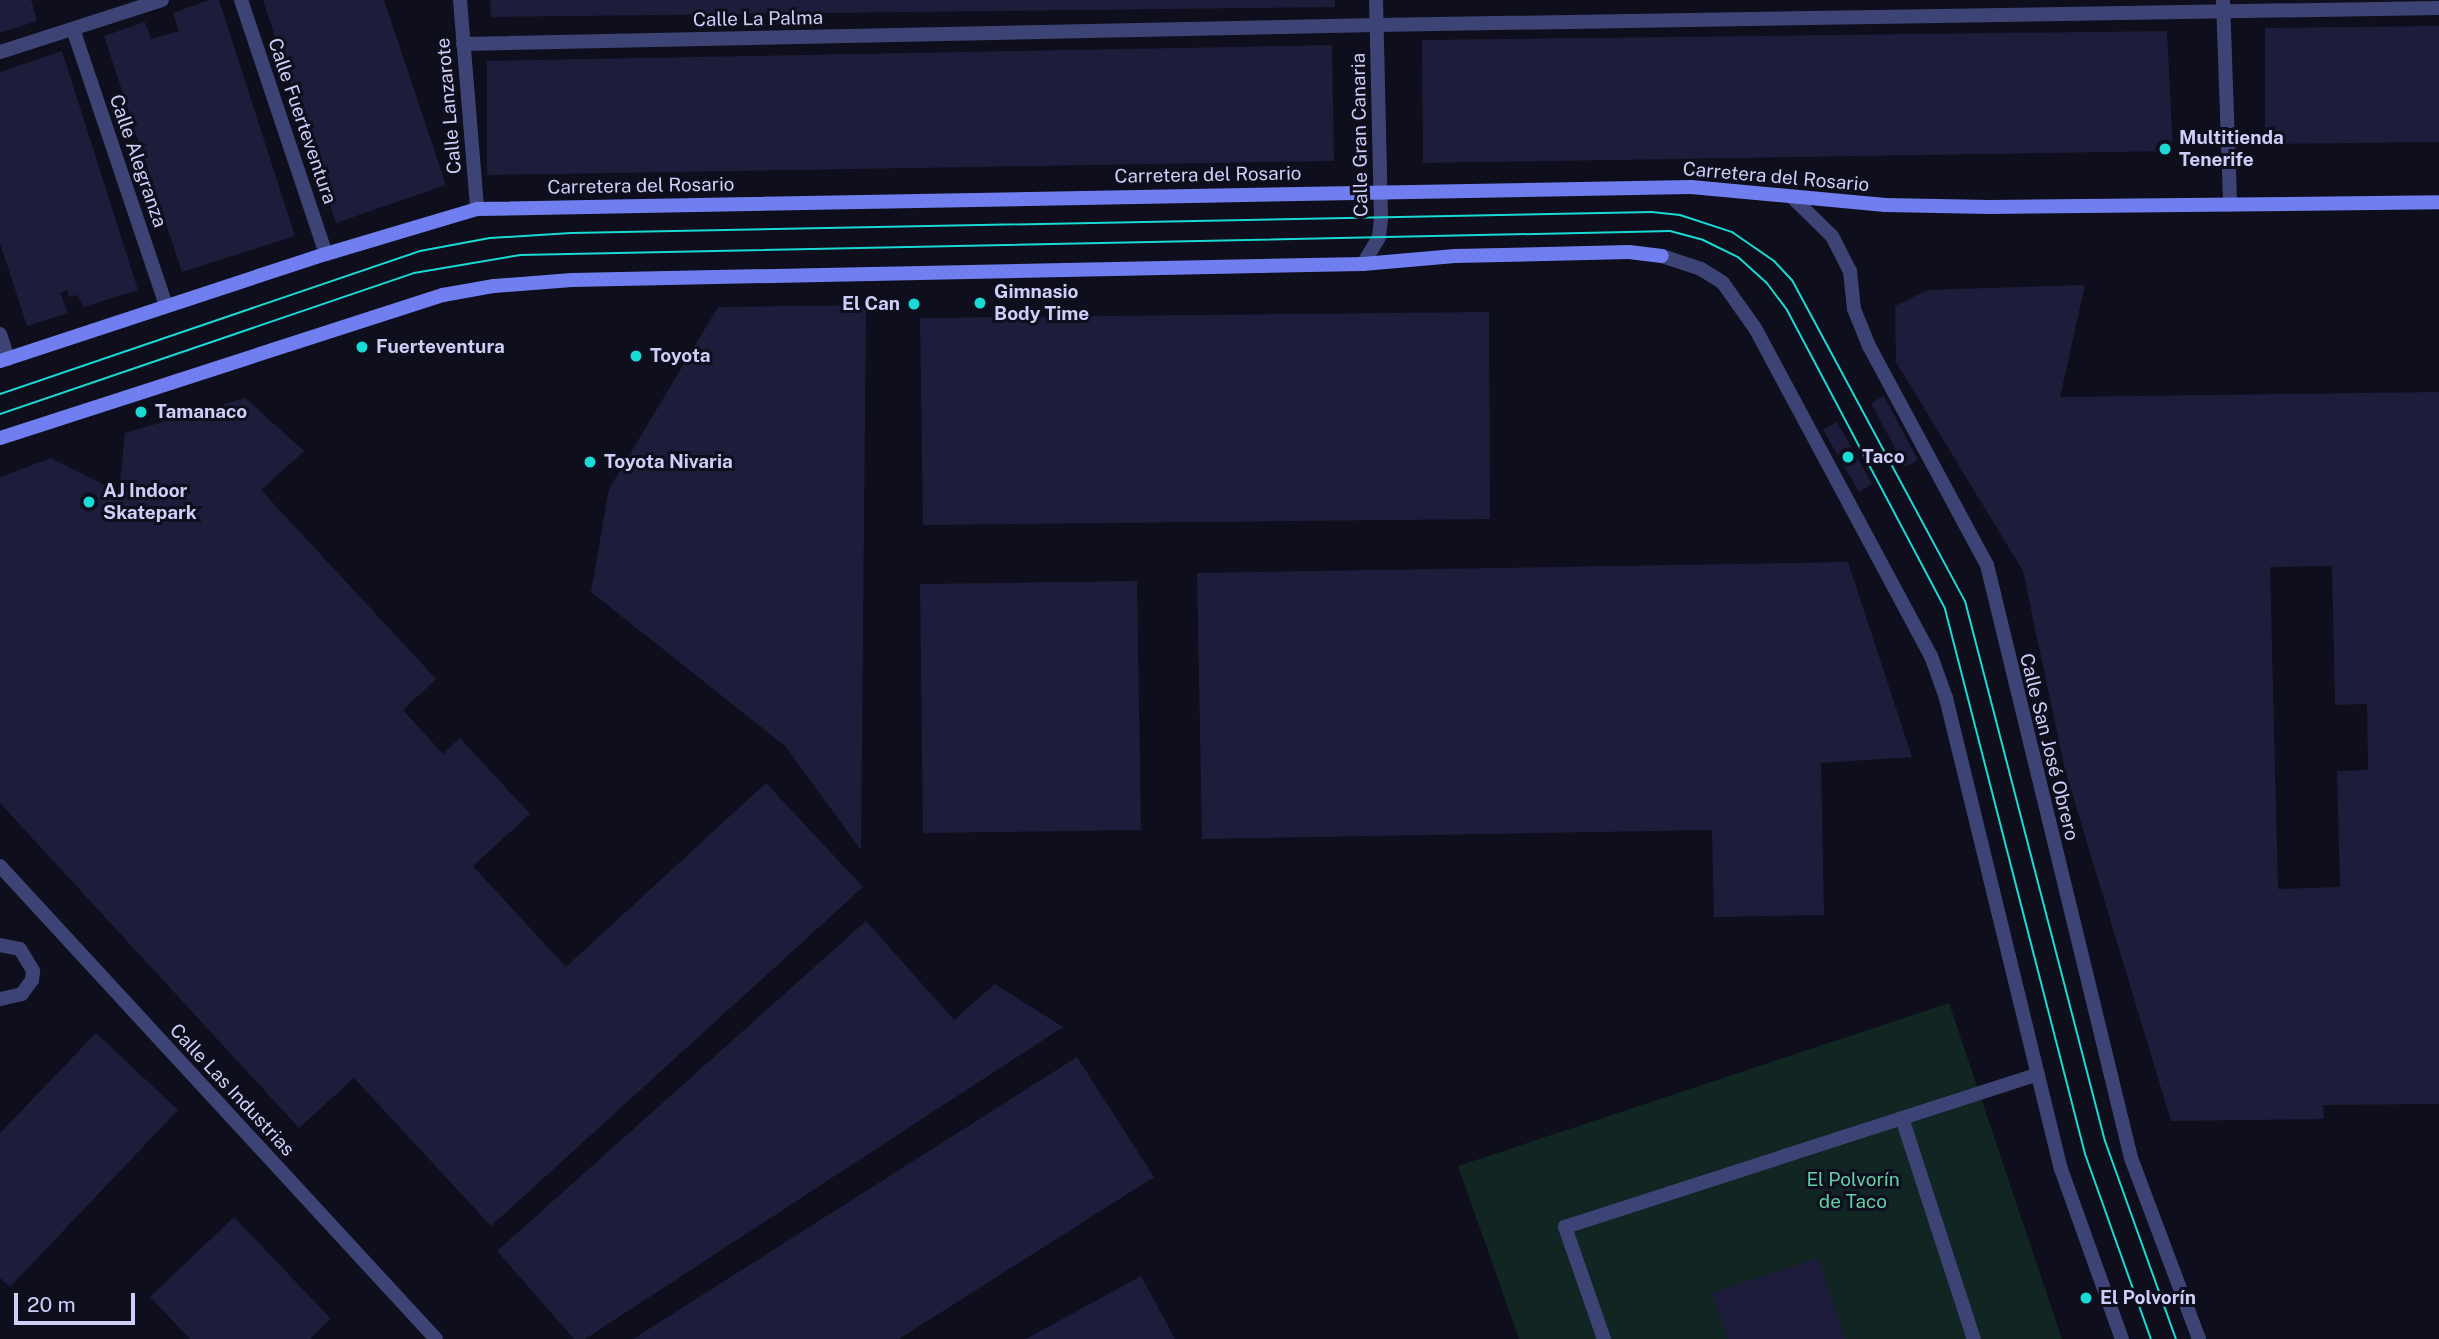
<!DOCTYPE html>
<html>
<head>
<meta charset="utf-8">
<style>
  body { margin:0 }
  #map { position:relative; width:2439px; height:1339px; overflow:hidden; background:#0e0e1c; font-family:"Public Sans",sans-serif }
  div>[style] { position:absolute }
  .green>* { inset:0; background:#112522 }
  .building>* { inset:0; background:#1e1c3b }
  .service>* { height:14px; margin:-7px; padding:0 7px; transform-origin:7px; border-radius:7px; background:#3e4376 }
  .pedestrian>* { height:14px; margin:-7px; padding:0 7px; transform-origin:7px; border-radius:7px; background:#3e4376 }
  .minor>* { height:14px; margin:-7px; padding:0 7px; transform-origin:7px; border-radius:7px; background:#3e4376 }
  .secondary>* { height:14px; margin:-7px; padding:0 7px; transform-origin:7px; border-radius:7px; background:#707eef }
  .tram>* { height:2px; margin:-1px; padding:0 1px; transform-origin:1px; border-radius:1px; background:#19dad4 }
  .dots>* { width:19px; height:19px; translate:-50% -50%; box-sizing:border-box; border:4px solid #0e0e1c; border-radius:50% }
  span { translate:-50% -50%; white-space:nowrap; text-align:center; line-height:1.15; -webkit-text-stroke:6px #0e0e1c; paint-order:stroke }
  .street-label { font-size:19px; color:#cecff9 }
  .poi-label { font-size:19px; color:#cecff9; font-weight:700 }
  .left { translate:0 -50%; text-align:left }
  .right { translate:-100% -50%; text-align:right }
  .park-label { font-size:19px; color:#63d0a6 }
  .scale { position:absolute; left:14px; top:1293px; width:121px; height:32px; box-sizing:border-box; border:4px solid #cecff9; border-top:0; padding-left:9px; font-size:21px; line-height:24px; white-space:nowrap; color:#cecff9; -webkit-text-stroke:5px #0e0e1c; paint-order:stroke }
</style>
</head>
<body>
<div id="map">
  <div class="green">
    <div style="clip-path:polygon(1949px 1003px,2062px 1339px,1519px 1339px,1458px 1166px)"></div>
  </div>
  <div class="building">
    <div style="clip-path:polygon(0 0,31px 0,37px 21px,0 33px)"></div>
    <div style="clip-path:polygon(209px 0,219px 0,295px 236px,182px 272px,104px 36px,145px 22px,151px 39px,179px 31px,173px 13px)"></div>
    <div style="clip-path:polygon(263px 0,384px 0,446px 185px,336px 223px)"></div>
    <div style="clip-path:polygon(490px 0,1335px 0,1335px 7px,491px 17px)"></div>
    <div style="clip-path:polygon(2439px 26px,2439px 142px,2265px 144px,2265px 28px)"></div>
    <div style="clip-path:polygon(2167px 31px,2173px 151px,1423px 163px,1422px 40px)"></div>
    <div style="clip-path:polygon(1332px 45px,1334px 161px,487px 175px,487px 61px)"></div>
    <div style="clip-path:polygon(62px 51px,138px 290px,83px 307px,78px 295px,69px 297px,67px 290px,60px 293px,68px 313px,27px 326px,0 243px,0 72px)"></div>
    <div style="clip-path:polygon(evenodd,2085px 285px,2060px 397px,2439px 392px,2439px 1104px,2323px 1105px,2324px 1119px,2171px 1121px,2065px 770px,2023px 571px,1896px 362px,1895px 306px,1927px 290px,2085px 285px,2332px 566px,2335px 705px,2367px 704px,2368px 770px,2337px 771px,2340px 887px,2278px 889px,2270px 567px,2332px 566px)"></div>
    <div style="clip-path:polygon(866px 305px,861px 850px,785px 746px,591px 592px,609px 489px,718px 307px)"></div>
    <div style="clip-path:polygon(1489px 312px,1490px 519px,923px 525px,920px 318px)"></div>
    <div style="clip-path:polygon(1884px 396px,1918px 460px,1905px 467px,1871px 403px)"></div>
    <div style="clip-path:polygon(245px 398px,304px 451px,261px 490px,436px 679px,403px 710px,443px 754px,460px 738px,530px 814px,473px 866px,566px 967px,766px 783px,863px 887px,491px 1226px,354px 1078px,299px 1128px,0 803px,0 477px,51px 458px,119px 492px,125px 433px)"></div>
    <div style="clip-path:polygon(1837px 422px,1872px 484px,1859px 492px,1823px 430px)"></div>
    <div style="clip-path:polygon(1848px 562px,1912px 757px,1821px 763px,1824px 915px,1714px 917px,1712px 830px,1202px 839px,1197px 573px)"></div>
    <div style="clip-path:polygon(1137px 581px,1141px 830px,923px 833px,920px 584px)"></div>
    <div style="clip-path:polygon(866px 921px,954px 1020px,995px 984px,1063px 1027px,585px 1339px,574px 1339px,497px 1251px)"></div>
    <div style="clip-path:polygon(96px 1033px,178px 1110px,10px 1287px,0 1278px,0 1133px)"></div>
    <div style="clip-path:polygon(1077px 1057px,1154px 1177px,899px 1339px,633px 1339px)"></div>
    <div style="clip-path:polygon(234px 1217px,331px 1319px,310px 1339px,190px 1339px,150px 1297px)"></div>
    <div style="clip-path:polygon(1818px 1258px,1845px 1339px,1727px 1339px,1712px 1293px)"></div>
    <div style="clip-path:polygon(1141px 1276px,1175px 1339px,1026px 1339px)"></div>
  </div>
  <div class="service">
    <div style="left:0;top:945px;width:20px;rotate:11deg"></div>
    <div style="left:20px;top:949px;width:26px;rotate:59deg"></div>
    <div style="left:33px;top:971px;width:9px;rotate:96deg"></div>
    <div style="left:32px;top:980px;width:17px;rotate:126deg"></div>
    <div style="left:22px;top:994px;width:23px;rotate:167deg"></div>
  </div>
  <div class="pedestrian">
    <div style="left:1902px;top:1118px;width:232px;rotate:72deg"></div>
    <div style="left:1604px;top:1339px;width:119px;rotate:-109.2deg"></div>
    <div style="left:1565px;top:1227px;width:497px;rotate:-17.9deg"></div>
  </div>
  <div class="minor">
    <div style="left:241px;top:0;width:268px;rotate:71.5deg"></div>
    <div style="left:460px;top:0;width:210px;rotate:85.3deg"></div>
    <div style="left:2223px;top:0;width:205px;rotate:88deg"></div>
    <div style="left:73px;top:29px;width:292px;rotate:71.4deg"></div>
    <div style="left:463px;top:44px;width:914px;rotate:-1.19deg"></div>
    <div style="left:1377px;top:25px;width:1062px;rotate:-0.92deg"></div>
    <div style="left:0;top:52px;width:170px;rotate:-17.8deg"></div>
    <div style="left:1793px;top:198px;width:54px;rotate:44.3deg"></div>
    <div style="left:1832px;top:236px;width:39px;rotate:63deg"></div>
    <div style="left:1850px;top:271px;width:38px;rotate:84deg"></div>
    <div style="left:1854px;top:309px;width:40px;rotate:68deg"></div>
    <div style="left:1869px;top:346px;width:249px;rotate:61.7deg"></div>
    <div style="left:1987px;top:565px;width:610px;rotate:76.35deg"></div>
    <div style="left:2131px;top:1158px;width:193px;rotate:69.4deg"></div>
    <div style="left:1662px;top:256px;width:41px;rotate:18.4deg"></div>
    <div style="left:1701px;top:269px;width:26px;rotate:32deg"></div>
    <div style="left:1723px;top:283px;width:55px;rotate:54.6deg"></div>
    <div style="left:1755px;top:328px;width:372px;rotate:61.8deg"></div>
    <div style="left:1931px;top:656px;width:45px;rotate:70.3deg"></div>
    <div style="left:1946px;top:698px;width:485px;rotate:76.3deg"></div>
    <div style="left:2061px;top:1169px;width:181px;rotate:70.3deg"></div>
    <div style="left:1363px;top:264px;width:31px;rotate:-59deg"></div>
    <div style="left:1379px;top:237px;width:19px;rotate:-84deg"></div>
    <div style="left:1381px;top:218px;width:218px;rotate:-91.3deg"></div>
    <div style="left:0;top:334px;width:26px;rotate:72deg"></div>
    <div style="left:0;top:866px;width:643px;rotate:47.33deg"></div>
  </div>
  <div class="secondary">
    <div style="left:0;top:361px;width:343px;rotate:-18.2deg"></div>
    <div style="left:326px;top:254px;width:158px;rotate:-16.6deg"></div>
    <div style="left:477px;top:209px;width:1214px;rotate:-1.04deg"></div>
    <div style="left:1691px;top:187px;width:195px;rotate:5.3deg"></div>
    <div style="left:1885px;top:205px;width:105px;rotate:1.1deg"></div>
    <div style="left:1990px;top:207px;width:449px;rotate:-0.6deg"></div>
    <div style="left:0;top:438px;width:466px;rotate:-17.9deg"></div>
    <div style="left:443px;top:295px;width:52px;rotate:-10deg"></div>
    <div style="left:494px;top:286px;width:78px;rotate:-4.4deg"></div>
    <div style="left:572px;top:280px;width:791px;rotate:-1.16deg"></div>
    <div style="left:1363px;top:264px;width:92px;rotate:-5deg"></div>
    <div style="left:1455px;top:256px;width:174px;rotate:-1.3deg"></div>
    <div style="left:1629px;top:252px;width:33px;rotate:7deg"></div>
  </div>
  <div class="tram">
    <div style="left:0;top:394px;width:444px;rotate:-18.8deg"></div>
    <div style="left:420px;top:251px;width:71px;rotate:-10.5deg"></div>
    <div style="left:490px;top:238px;width:81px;rotate:-3.5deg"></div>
    <div style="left:571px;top:233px;width:1081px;rotate:-1.11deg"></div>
    <div style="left:1652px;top:212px;width:28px;rotate:6deg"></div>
    <div style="left:1680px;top:215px;width:55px;rotate:18.1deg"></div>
    <div style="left:1732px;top:232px;width:51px;rotate:34.6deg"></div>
    <div style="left:1774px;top:261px;width:26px;rotate:47deg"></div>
    <div style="left:1792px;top:280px;width:365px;rotate:61.7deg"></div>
    <div style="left:1965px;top:601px;width:558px;rotate:75.47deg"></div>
    <div style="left:2105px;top:1141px;width:210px;rotate:70.3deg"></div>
    <div style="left:0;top:414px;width:437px;rotate:-18.8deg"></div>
    <div style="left:414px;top:273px;width:108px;rotate:-9.6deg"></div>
    <div style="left:520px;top:255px;width:1107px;rotate:-1.19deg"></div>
    <div style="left:1627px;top:232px;width:43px;rotate:-1.3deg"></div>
    <div style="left:1670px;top:231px;width:34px;rotate:15deg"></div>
    <div style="left:1703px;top:240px;width:39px;rotate:26deg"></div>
    <div style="left:1738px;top:257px;width:38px;rotate:42deg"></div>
    <div style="left:1766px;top:282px;width:35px;rotate:53deg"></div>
    <div style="left:1787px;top:310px;width:338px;rotate:62.1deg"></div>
    <div style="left:1945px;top:609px;width:563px;rotate:75.59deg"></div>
    <div style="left:2085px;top:1154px;width:196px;rotate:70.4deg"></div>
  </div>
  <div class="dots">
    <div style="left:2165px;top:149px;background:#19dad4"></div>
    <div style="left:980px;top:303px;background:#19dad4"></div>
    <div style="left:914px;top:304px;background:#19dad4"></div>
    <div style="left:362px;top:347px;background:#19dad4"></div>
    <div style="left:636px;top:356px;background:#19dad4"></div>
    <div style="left:141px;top:412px;background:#19dad4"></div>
    <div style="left:1848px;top:457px;background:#19dad4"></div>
    <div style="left:590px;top:462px;background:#19dad4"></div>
    <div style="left:89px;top:502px;background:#19dad4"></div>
    <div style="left:2086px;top:1298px;background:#19dad4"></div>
  </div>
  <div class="street-label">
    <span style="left:758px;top:19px;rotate:-1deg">Calle La Palma</span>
    <span style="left:449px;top:106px;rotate:-95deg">Calle Lanzarote</span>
    <span style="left:302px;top:121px;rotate:71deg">Calle Fuerteventura</span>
    <span style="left:1360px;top:135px;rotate:-91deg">Calle Gran Canaria</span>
    <span style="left:138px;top:161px;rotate:71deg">Calle Alegranza</span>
    <span style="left:1208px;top:175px;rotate:-1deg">Carretera del Rosario</span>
    <span style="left:1776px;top:177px;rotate:5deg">Carretera del Rosario</span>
    <span style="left:641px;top:186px;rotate:-1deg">Carretera del Rosario</span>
    <span style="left:2049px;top:747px;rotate:76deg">Calle San José Obrero</span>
    <span style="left:232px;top:1090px;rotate:47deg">Calle Las Industrias</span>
  </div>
  <div class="poi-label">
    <span class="left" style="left:2179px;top:149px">Multitienda<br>Tenerife</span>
    <span class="left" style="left:994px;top:303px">Gimnasio<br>Body Time</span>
    <span class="right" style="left:900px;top:304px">El Can</span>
    <span class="left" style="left:376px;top:347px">Fuerteventura</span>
    <span class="left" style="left:650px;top:356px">Toyota</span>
    <span class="left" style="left:155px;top:412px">Tamanaco</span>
    <span class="left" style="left:1862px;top:457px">Taco</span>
    <span class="left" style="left:604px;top:462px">Toyota Nivaria</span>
    <span class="left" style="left:103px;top:502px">AJ Indoor<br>Skatepark</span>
    <span class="left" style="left:2100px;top:1298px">El Polvorín</span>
  </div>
  <div class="park-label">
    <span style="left:1853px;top:1191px">El Polvorín<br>de Taco</span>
  </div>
  <div class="scale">20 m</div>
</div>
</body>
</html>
